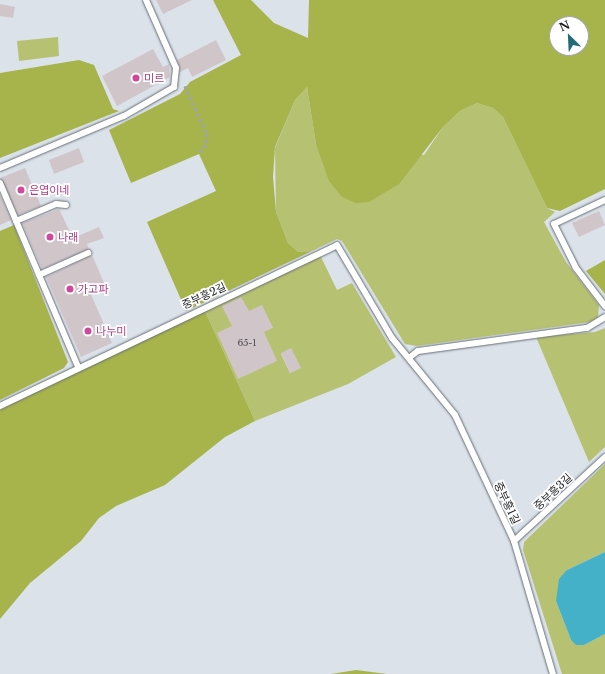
<!DOCTYPE html>
<html>
<head>
<meta charset="utf-8">
<style>
  body { margin:0 }
  #map { position:relative; width:605px; height:674px; overflow:hidden; background:#dbe2ea; font-family:"Libre Baskerville","Noto Sans KR",serif }
  div>[style] { position:absolute }
  .green>* { inset:0; background:#b7c172 }
  .forest>* { inset:0; background:#a7b34b }
  .water>* { inset:0; background:#44b1c9 }
  .building>* { inset:0; background:#d0c6ca }
  .path>* { height:2.5px; margin-top:-1.25px; transform-origin:0; background:repeating-linear-gradient(90deg,#9fa4ab 0 3px,transparent 0 6px) }
  .roads { filter:drop-shadow(0 0 1px #676d74) drop-shadow(0 0 1px #676d74) }
  .lane>* { height:6px; margin:-3px; padding:0 3px; transform-origin:3px; border-radius:3px; background:#fff }
  .dots>* { width:11px; height:11px; translate:-50% -50%; box-sizing:border-box; border:2px solid #fff; border-radius:50% }
  span { translate:-50% -50%; white-space:nowrap; text-align:center; line-height:1.15; -webkit-text-stroke:3.5px #fff; paint-order:stroke }
  .number-label { font-size:9px; color:#4a494c }
  .number-label span { -webkit-text-stroke-width:0 }
  .hotel-label { font-size:11px; color:#b23c85 }
  .left { translate:0 -50%; text-align:left }
  .street-label { font-size:11px; color:#1d1f22 }
  .north { position:absolute; left:549px; top:16px; width:40px; height:40px; box-sizing:border-box; background:#fff; border:1px solid #a5a5a7; border-radius:50%; rotate:336deg; font-size:11px; font-weight:700; line-height:16px; text-align:center; color:#1d1f22 }
  .north::after { content:''; display:block; margin:auto; width:14px; height:18px; background:#226c76; clip-path:polygon(50% 0,100% 100%,50% 72%,0 100%) }
</style>
</head>
<body>
<div id="map">
  <div class="green">
    <div style="clip-path:polygon(58px 37px,59px 56px,19px 61px,17px 41px)"></div>
    <div style="clip-path:polygon(307px 87px,316px 144px,424px 155px,443px 127px,460px 111px,477px 103px,493px 108px,503px 117px,547px 208px,555px 212px,544px 222px,566px 262px,599px 305px,598px 317px,590px 322px,417px 346px,405px 344px,342px 241px,337px 239px,312px 251px,298px 252px,288px 243px,276px 212px,275px 148px,295px 100px)"></div>
    <div style="clip-path:polygon(evenodd,320px 255px,337px 290px,352px 283px,396px 357px,348px 384px,255px 421px,204px 309px,320px 255px,291px 349px,300px 368px,290px 373px,281px 354px,291px 349px)"></div>
    <div style="clip-path:polygon(605px 328px,605px 447px,589px 462px,536px 337px,595px 332px)"></div>
    <div style="clip-path:polygon(605px 464px,605px 552px,567px 570px,556px 601px,571px 640px,584px 645px,605px 634px,605px 674px,562px 674px,523px 550px,524px 542px)"></div>
  </div>
  <div class="forest">
    <div style="clip-path:polygon(evenodd,213px 0,251px 0,274px 23px,308px 38px,309px 0,605px 0,605px 189px,560px 211px,547px 208px,503px 117px,493px 108px,477px 103px,460px 111px,443px 127px,399px 184px,369px 202px,356px 203px,342px 197px,329px 181px,316px 144px,307px 87px,295px 100px,275px 147px,273px 177px,276px 212px,288px 243px,298px 252px,312px 251px,186px 311px,147px 222px,216px 191px,199px 154px,131px 183px,109px 130px,180px 94px,190px 82px,241px 55px,213px 0,557px 24px,581px 24px,581px 48px,557px 48px,557px 24px)"></div>
    <div style="clip-path:polygon(79px 60px,94px 65px,113px 109px,119px 111px,0 158px,0 73px)"></div>
    <div style="clip-path:polygon(14px 225px,68px 362px,64px 368px,0 400px,0 231px)"></div>
    <div style="clip-path:polygon(605px 260px,605px 294px,586px 271px)"></div>
    <div style="clip-path:polygon(204px 309px,255px 421px,225px 437px,165px 485px,116px 506px,99px 518px,81px 541px,30px 583px,0 619px,0 410px)"></div>
    <div style="clip-path:polygon(356px 670px,387px 674px,331px 674px)"></div>
  </div>
  <div class="water">
    <div style="clip-path:polygon(605px 552px,605px 634px,584px 645px,576px 645px,571px 640px,556px 601px,559px 579px,567px 570px)"></div>
  </div>
  <div class="building">
    <div style="clip-path:polygon(156px 0,192px 0,163px 14px)"></div>
    <div style="clip-path:polygon(0 4px,15px 7px,13px 18px,0 16px)"></div>
    <div style="clip-path:polygon(216px 40px,226px 60px,192px 77px,188px 68px,180px 72px,177px 60px)"></div>
    <div style="clip-path:polygon(153px 49px,163px 67px,169px 64px,170px 77px,117px 106px,102px 76px)"></div>
    <div style="clip-path:polygon(79px 148px,84px 162px,54px 174px,49px 160px)"></div>
    <div style="clip-path:polygon(25px 168px,41px 206px,18px 215px,0 178px)"></div>
    <div style="clip-path:polygon(0 195px,11px 220px,0 225px)"></div>
    <div style="clip-path:polygon(59px 209px,73px 238px,99px 227px,104px 238px,87px 244px,89px 249px,42px 269px,22px 223px)"></div>
    <div style="clip-path:polygon(599px 211px,605px 225px,579px 237px,572px 223px)"></div>
    <div style="clip-path:polygon(92px 255px,105px 285px,90px 292px,112px 343px,81px 357px,46px 277px)"></div>
    <div style="clip-path:polygon(241px 297px,249px 311px,262px 305px,273px 328px,264px 332px,277px 361px,238px 379px,217px 333px,232px 326px,222px 306px)"></div>
    <div style="clip-path:polygon(291px 348px,301px 368px,290px 373px,281px 353px)"></div>
  </div>
  <div class="path">
    <div style="left:185px;top:86px;width:53px;rotate:65.4deg"></div>
    <div style="left:207px;top:134px;width:11px;rotate:95deg"></div>
    <div style="left:206px;top:145px;width:11px;rotate:131deg"></div>
  </div>
  <div class="roads">
    <div class="lane">
      <div style="left:0;top:168px;width:134px;rotate:-22.8deg"></div>
      <div style="left:124px;top:116px;width:58px;rotate:-30.1deg"></div>
      <div style="left:174px;top:87px;width:19px;rotate:-84deg"></div>
      <div style="left:176px;top:68px;width:74px;rotate:-113.8deg"></div>
      <div style="left:0;top:183px;width:200px;rotate:67deg"></div>
      <div style="left:605px;top:200px;width:56px;rotate:154.8deg"></div>
      <div style="left:554px;top:224px;width:49px;rotate:63.4deg"></div>
      <div style="left:576px;top:268px;width:48px;rotate:52.7deg"></div>
      <div style="left:16px;top:221px;width:43px;rotate:-23deg"></div>
      <div style="left:56px;top:204px;width:10px;rotate:6deg"></div>
      <div style="left:39px;top:275px;width:54px;rotate:-24.2deg"></div>
      <div style="left:409px;top:358px;width:11px;rotate:-38deg"></div>
      <div style="left:418px;top:351px;width:171px;rotate:-7.8deg"></div>
      <div style="left:587px;top:328px;width:21px;rotate:-31deg"></div>
      <div style="left:0;top:406px;width:373px;rotate:-25.5deg"></div>
      <div style="left:337px;top:245px;width:108px;rotate:59.4deg"></div>
      <div style="left:392px;top:338px;width:99px;rotate:50.7deg"></div>
      <div style="left:455px;top:415px;width:139px;rotate:64.9deg"></div>
      <div style="left:514px;top:541px;width:139px;rotate:73.7deg"></div>
      <div style="left:514px;top:541px;width:124px;rotate:-42.7deg"></div>
    </div>
  </div>
  <div class="dots">
    <div style="left:136px;top:78px;background:#d1479c"></div>
    <div style="left:21px;top:190px;background:#d1479c"></div>
    <div style="left:50px;top:237px;background:#d1479c"></div>
    <div style="left:70px;top:289px;background:#d1479c"></div>
    <div style="left:88px;top:331px;background:#d1479c"></div>
  </div>
  <div class="number-label">
    <span style="left:247px;top:343px">65-1</span>
  </div>
  <div class="hotel-label">
    <span class="left" style="left:144px;top:78px">미르</span>
    <span class="left" style="left:29px;top:190px">은엽이네</span>
    <span class="left" style="left:58px;top:237px">나래</span>
    <span class="left" style="left:78px;top:289px">가고파</span>
    <span class="left" style="left:96px;top:331px">나누미</span>
  </div>
  <div class="street-label">
    <span style="left:204px;top:296px;rotate:-25deg">중부흥2길</span>
    <span style="left:553px;top:492px;rotate:-43deg">중부흥3길</span>
    <span style="left:507px;top:503px;rotate:65deg">중부흥1길</span>
  </div>
  <div class="north">N</div>
</div>
</body>
</html>
